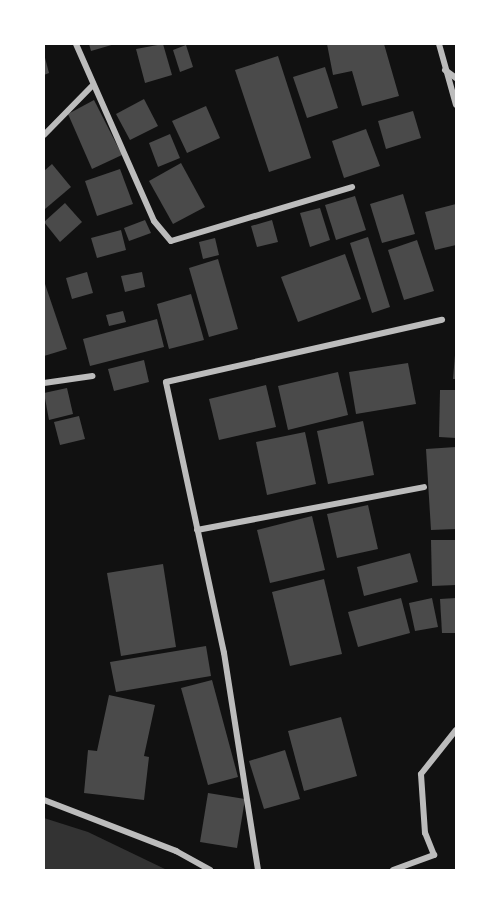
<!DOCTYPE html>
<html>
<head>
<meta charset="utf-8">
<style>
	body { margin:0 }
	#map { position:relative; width:500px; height:914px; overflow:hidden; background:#111; font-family:Lato,sans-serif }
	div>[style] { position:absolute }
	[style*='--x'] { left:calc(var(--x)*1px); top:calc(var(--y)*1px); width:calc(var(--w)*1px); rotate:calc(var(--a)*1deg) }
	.water>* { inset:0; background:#333 }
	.building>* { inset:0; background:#4a4a4a }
	.minor>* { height:6px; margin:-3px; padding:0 3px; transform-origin:3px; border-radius:3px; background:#bcbcbc }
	span { translate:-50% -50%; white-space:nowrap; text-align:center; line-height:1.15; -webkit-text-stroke:5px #fff; paint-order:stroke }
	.frame { position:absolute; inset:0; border:45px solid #fff; pointer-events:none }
</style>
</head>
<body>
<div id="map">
	<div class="water">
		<div style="clip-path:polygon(44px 818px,88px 832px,167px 870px,44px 870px)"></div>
	</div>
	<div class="building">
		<div style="clip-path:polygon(89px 44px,115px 44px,91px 51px)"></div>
		<div style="clip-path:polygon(163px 44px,172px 75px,145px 83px,136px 49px)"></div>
		<div style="clip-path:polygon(327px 44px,384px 44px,399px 96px,362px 106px,352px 71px,333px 75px)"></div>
		<div style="clip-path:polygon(186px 45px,193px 67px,180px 72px,173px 50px)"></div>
		<div style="clip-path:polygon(44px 54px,49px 73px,44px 75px)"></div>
		<div style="clip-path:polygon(278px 56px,311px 158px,269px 172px,235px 70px)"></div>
		<div style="clip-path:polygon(325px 67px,338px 108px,307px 118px,293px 77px)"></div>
		<div style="clip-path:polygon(144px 99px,158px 126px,130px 140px,116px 114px)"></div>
		<div style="clip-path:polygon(94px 100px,122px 155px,92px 169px,68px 114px)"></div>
		<div style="clip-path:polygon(206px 106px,220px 138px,187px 153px,172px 121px)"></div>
		<div style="clip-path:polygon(413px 111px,421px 138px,386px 149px,378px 121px)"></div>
		<div style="clip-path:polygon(366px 129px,380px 166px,344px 178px,332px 141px)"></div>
		<div style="clip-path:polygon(170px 134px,180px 158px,158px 167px,149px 143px)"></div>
		<div style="clip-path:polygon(181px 163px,205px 207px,173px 224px,149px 181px)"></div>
		<div style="clip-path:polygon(52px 164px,71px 187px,45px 209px,44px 171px)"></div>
		<div style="clip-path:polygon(120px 169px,133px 204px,97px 216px,85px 181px)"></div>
		<div style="clip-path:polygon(403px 194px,415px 234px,382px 243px,370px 204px)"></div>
		<div style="clip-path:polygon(355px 196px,366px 230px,336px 240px,325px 205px)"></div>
		<div style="clip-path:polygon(65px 203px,82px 222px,60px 242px,44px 222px)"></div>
		<div style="clip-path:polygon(456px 204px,456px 245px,435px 250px,425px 212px)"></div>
		<div style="clip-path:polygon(320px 208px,330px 240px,310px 247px,300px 213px)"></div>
		<div style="clip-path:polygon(145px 220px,151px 233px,129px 241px,124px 228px)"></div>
		<div style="clip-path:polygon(272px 220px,278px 242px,257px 247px,251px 226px)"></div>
		<div style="clip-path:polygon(121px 230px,126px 250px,97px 258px,91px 238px)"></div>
		<div style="clip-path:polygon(368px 237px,390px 307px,372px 313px,350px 243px)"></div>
		<div style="clip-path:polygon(215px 238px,219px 255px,203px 259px,199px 242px)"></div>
		<div style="clip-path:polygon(417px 240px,434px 291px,404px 300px,388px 250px)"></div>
		<div style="clip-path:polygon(345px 254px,361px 299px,298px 322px,281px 277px)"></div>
		<div style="clip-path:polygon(218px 259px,238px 329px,209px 337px,189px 268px)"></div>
		<div style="clip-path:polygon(87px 272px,93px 293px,72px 299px,66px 278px)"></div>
		<div style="clip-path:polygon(142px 272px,145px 287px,125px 292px,121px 276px)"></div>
		<div style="clip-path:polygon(44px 281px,67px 349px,44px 356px)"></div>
		<div style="clip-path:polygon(191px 294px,204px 340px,169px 349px,157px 304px)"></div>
		<div style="clip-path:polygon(123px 311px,126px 322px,109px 326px,106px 315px)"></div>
		<div style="clip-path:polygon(157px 319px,164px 347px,90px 366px,83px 339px)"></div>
		<div style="clip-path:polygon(455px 355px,456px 355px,456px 379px,453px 379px)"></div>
		<div style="clip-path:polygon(144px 360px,149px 382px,114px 391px,108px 369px)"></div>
		<div style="clip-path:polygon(408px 363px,416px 404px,356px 414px,349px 372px)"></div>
		<div style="clip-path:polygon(338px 372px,348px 415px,288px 430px,278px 386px)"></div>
		<div style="clip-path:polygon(266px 385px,276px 427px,219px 440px,209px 399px)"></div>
		<div style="clip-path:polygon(67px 388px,73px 414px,49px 420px,44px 393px)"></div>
		<div style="clip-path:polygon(440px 390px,456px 390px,456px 438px,439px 437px)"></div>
		<div style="clip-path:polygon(79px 416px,85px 439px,60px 445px,54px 422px)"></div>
		<div style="clip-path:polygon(363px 421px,374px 475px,328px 484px,317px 431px)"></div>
		<div style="clip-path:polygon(305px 432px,316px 484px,267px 495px,256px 442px)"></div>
		<div style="clip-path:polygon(456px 447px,456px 529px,431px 530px,426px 449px)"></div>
		<div style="clip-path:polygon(368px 505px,378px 549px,337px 558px,327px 514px)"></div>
		<div style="clip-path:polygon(312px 516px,325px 570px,270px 583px,257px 530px)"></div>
		<div style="clip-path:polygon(431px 540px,456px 540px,456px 585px,432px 586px)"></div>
		<div style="clip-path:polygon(410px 553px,418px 582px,364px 596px,357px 567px)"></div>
		<div style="clip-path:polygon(163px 564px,176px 647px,121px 656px,107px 573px)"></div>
		<div style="clip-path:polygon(324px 579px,342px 654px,290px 666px,272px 592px)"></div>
		<div style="clip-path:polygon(401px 598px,410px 633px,358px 647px,348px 612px)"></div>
		<div style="clip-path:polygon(432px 598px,438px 627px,415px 631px,409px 603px)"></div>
		<div style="clip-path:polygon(456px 598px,456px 633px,442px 633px,440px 599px)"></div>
		<div style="clip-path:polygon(206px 646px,211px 676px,116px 692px,110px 662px)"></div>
		<div style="clip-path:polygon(212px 680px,238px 777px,208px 785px,181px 688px)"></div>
		<div style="clip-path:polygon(109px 695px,155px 705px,144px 756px,149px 757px,144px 800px,84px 793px,88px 750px,97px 751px)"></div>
		<div style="clip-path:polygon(341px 717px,357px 776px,304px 791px,288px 731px)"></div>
		<div style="clip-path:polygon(285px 750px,300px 799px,264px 809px,249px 761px)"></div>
		<div style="clip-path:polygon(208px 793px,245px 799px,237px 848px,200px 842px)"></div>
	</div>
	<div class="minor">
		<div style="--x:76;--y:44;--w:193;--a:66.2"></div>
		<div style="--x:154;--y:221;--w:26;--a:50"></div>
		<div style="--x:171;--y:241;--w:189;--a:-16.6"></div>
		<div style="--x:439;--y:44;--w:63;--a:74.4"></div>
		<div style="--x:445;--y:70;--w:14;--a:36"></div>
		<div style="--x:44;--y:135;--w:70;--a:-45.6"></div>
		<div style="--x:44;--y:383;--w:49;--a:-8.3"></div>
		<div style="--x:197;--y:530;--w:231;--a:-10.7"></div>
		<div style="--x:44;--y:800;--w:142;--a:21.1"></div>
		<div style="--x:176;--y:851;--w:39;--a:29"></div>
		<div style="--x:258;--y:870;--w:220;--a:-98.9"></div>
		<div style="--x:224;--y:653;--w:277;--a:-102.1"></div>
		<div style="--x:166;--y:382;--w:283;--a:-12.7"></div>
		<div style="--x:393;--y:870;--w:44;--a:-20.1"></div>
		<div style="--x:434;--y:855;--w:24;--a:-112"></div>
		<div style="--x:425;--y:833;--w:59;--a:-93.9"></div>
		<div style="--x:421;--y:774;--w:56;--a:-51.5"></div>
	</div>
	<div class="frame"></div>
</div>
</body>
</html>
